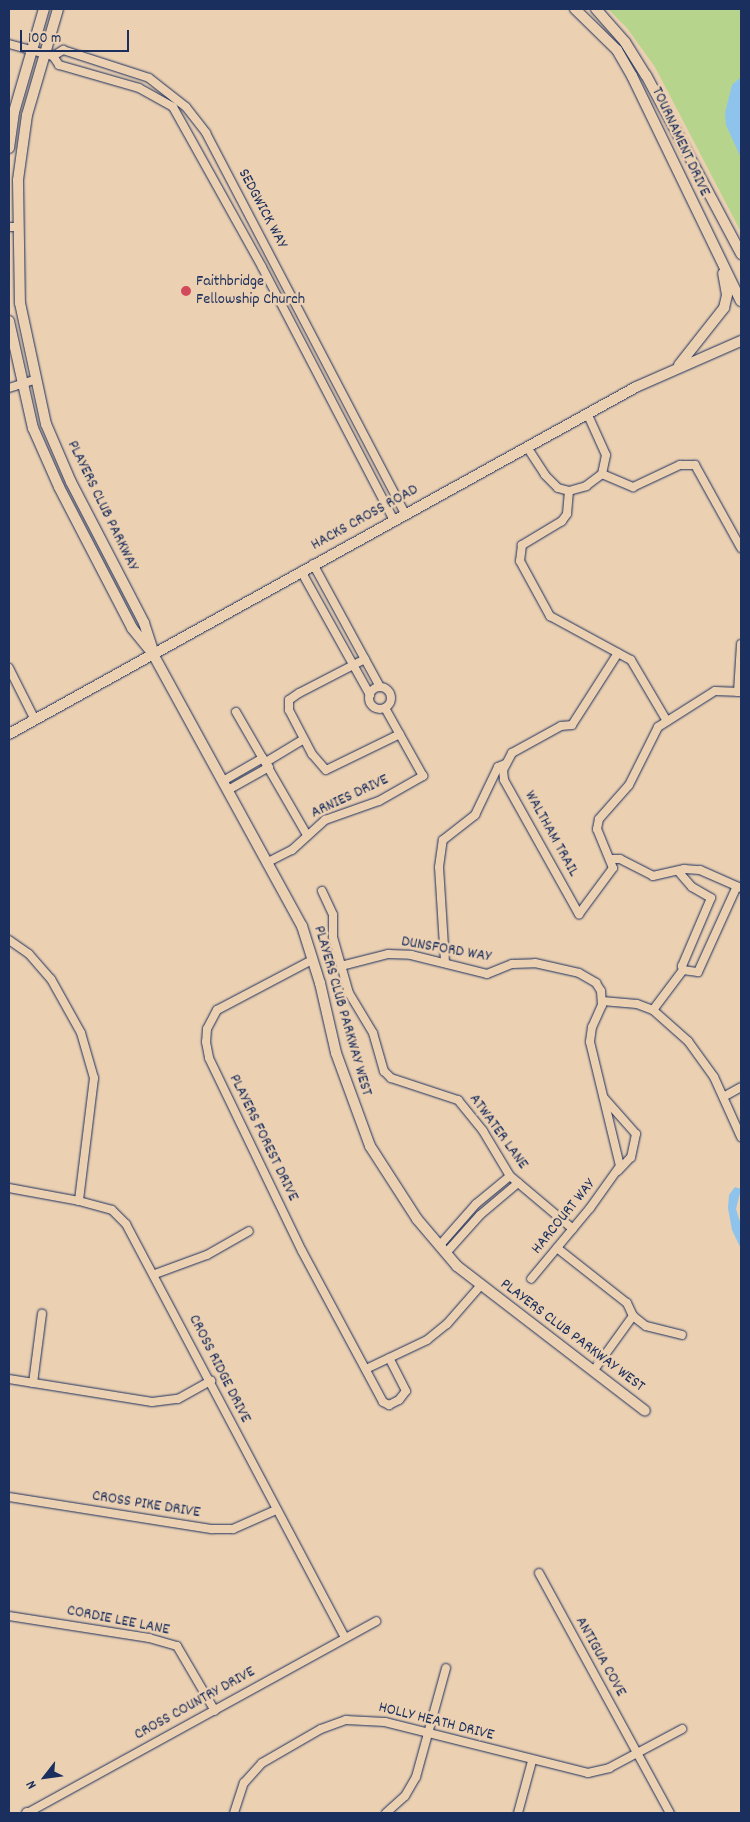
<!DOCTYPE html>
<html>
<head>
<meta charset="utf-8">
<style>
	body { margin:0 }
	#map { position:relative; width:750px; height:1822px; overflow:hidden; background:#ebd0b2; font-family:Dekko,sans-serif }
	div>[style] { position:absolute }
	[style*='--x'] { left:calc(var(--x)*1px); top:calc(var(--y)*1px); width:calc(var(--w)*1px); rotate:calc(var(--a)*1deg) }
	.green>* { inset:0; background:#b7d48c }
	.water>* { inset:0; background:#8ec3eb }
	.roads { filter:drop-shadow(0 0 1px #1b2f5e) drop-shadow(0 0 1px #1b2f5e) }
	.street>* { height:8px; margin:-4px; padding:0 4px; transform-origin:4px; border-radius:4px; background:#ebd0b2 }
	.street>.ring { margin:-4px; padding:0; box-sizing:content-box; background:none; border:8px solid #ebd0b2; border-radius:50% }
	.secondary>* { height:10px; margin:-5px; padding:0 5px; transform-origin:5px; border-radius:5px; background:#ebd0b2 }
	.dots>* { width:14px; height:14px; translate:-50% -50%; box-sizing:border-box; border:2px solid #ebd0b2; border-radius:50% }
	span { translate:-50% -50%; white-space:nowrap; text-align:center; line-height:1.15; -webkit-text-stroke:5px #ebd0b2; paint-order:stroke }
	.street-label { font-size:16px; color:#1b2f5e }
	.poi-label { font-size:16px; color:#1b2f5e }
	.left { translate:0 -50%; text-align:left }
	.frame { position:absolute; inset:0; border:10px solid #1b2f5e; pointer-events:none }
	.north { position:absolute; left:20px; top:1752px; width:50px; height:50px; -webkit-text-stroke:4px #ebd0b2; paint-order:stroke; rotate:240deg; font-size:14px; font-weight:700; line-height:20px; text-align:center; color:#1b2f5e }
	.north::after { content:''; display:block; margin:auto; width:18px; height:22px; background:#1b2f5e; clip-path:polygon(50% 0,100% 100%,50% 72%,0 100%) }
	.scale { position:absolute; left:20px; top:30px; width:109px; height:22px; box-sizing:border-box; border:2px solid #1b2f5e; border-top:0; padding-left:6px; font-size:15px; line-height:18px; white-space:nowrap; color:#1b2f5e; -webkit-text-stroke:4px #ebd0b2; paint-order:stroke }
</style>
</head>
<body>
<div id="map">
	<div class="green">
		<div style="clip-path:polygon(608px 9px,741px 9px,741px 232px,655px 67px,627px 28px)"></div>
	</div>
	<div class="water">
		<div style="clip-path:polygon(741px 77px,741px 158px,726px 125px,725px 113px,732px 85px)"></div>
		<div style="clip-path:polygon(735px 1187px,741px 1189px,736px 1209px,741px 1225px,741px 1249px,732px 1230px,728px 1208px,729px 1195px)"></div>
	</div>
	<div class="roads">
		<div class="street">
			<div style="--x:9;--y:44;--w:46;--a:15.3"></div>
			<div style="--x:53;--y:56;--w:11;--a:56"></div>
			<div style="--x:59;--y:65;--w:83;--a:16"></div>
			<div style="--x:139;--y:88;--w:39;--a:29"></div>
			<div style="--x:173;--y:107;--w:183;--a:60.9"></div>
			<div style="--x:262;--y:267;--w:284;--a:62.5"></div>
			<div style="--x:53;--y:56;--w:12;--a:-31"></div>
			<div style="--x:63;--y:50;--w:90;--a:18"></div>
			<div style="--x:149;--y:78;--w:47;--a:38.1"></div>
			<div style="--x:186;--y:107;--w:33;--a:52"></div>
			<div style="--x:206;--y:133;--w:429;--a:62.4"></div>
			<div style="--x:9;--y:227;--w:7;--a:0"></div>
			<div style="--x:9;--y:388;--w:26;--a:-18"></div>
			<div style="--x:527;--y:447;--w:33;--a:57"></div>
			<div style="--x:545;--y:475;--w:18;--a:45"></div>
			<div style="--x:558;--y:488;--w:11;--a:15"></div>
			<div style="--x:569;--y:491;--w:18;--a:-16"></div>
			<div style="--x:586;--y:486;--w:20;--a:-37"></div>
			<div style="--x:602;--y:474;--w:19;--a:-78"></div>
			<div style="--x:606;--y:455;--w:46;--a:-114.3"></div>
			<div style="--x:602;--y:474;--w:34;--a:23"></div>
			<div style="--x:633;--y:487;--w:52;--a:-25.1"></div>
			<div style="--x:680;--y:465;--w:15;--a:0"></div>
			<div style="--x:695;--y:465;--w:95;--a:61"></div>
			<div style="--x:569;--y:491;--w:23;--a:95"></div>
			<div style="--x:567;--y:514;--w:9;--a:126"></div>
			<div style="--x:562;--y:521;--w:47;--a:149"></div>
			<div style="--x:522;--y:545;--w:16;--a:97"></div>
			<div style="--x:520;--y:561;--w:63;--a:61.4"></div>
			<div style="--x:550;--y:616;--w:92;--a:28.5"></div>
			<div style="--x:631;--y:660;--w:71;--a:59.5"></div>
			<div style="--x:313;--y:564;--w:140;--a:61.4"></div>
			<div style="--x:301;--y:571;--w:142;--a:60.9"></div>
			<div style="--x:618;--y:653;--w:85;--a:122.6"></div>
			<div style="--x:572;--y:725;--w:11;--a:175"></div>
			<div style="--x:561;--y:726;--w:56;--a:151.1"></div>
			<div style="--x:512;--y:753;--w:19;--a:118"></div>
			<div style="--x:503;--y:770;--w:10;--a:84"></div>
			<div style="--x:504;--y:780;--w:154;--a:60.8"></div>
			<div style="--x:579;--y:914;--w:57;--a:-53.5"></div>
			<div style="--x:613;--y:868;--w:42;--a:-112.3"></div>
			<div style="--x:597;--y:829;--w:10;--a:-79"></div>
			<div style="--x:599;--y:819;--w:45;--a:-48.6"></div>
			<div style="--x:629;--y:785;--w:65;--a:-63.4"></div>
			<div style="--x:658;--y:727;--w:67;--a:-32.3"></div>
			<div style="--x:715;--y:691;--w:26;--a:2"></div>
			<div style="--x:365;--y:659;--w:74;--a:152.7"></div>
			<div style="--x:299;--y:693;--w:12;--a:145"></div>
			<div style="--x:289;--y:700;--w:10;--a:90"></div>
			<div style="--x:289;--y:710;--w:50;--a:62.4"></div>
			<div style="--x:312;--y:754;--w:21;--a:49"></div>
			<div style="--x:326;--y:770;--w:82;--a:-25.9"></div>
			<div style="--x:9;--y:668;--w:58;--a:63.4"></div>
			<div class="ring" style="left:369px;top:687px;width:14px;height:14px"></div>
			<div style="--x:738;--y:692;--w:48;--a:-86.4"></div>
			<div style="--x:236;--y:712;--w:142;--a:60"></div>
			<div style="--x:266;--y:762;--w:44;--a:-31.2"></div>
			<div style="--x:223;--y:781;--w:46;--a:-29.9"></div>
			<div style="--x:228;--y:790;--w:47;--a:-29.3"></div>
			<div style="--x:612;--y:859;--w:8;--a:0"></div>
			<div style="--x:620;--y:859;--w:37;--a:27"></div>
			<div style="--x:653;--y:876;--w:32;--a:-13"></div>
			<div style="--x:684;--y:869;--w:16;--a:4"></div>
			<div style="--x:700;--y:870;--w:45;--a:23.7"></div>
			<div style="--x:268;--y:862;--w:27;--a:-27"></div>
			<div style="--x:292;--y:850;--w:45;--a:-42.3"></div>
			<div style="--x:325;--y:820;--w:57;--a:-19.4"></div>
			<div style="--x:379;--y:801;--w:51;--a:-29.6"></div>
			<div style="--x:423;--y:776;--w:78;--a:-119.2"></div>
			<div style="--x:678;--y:871;--w:21;--a:49"></div>
			<div style="--x:692;--y:887;--w:22;--a:30"></div>
			<div style="--x:711;--y:898;--w:74;--a:113.1"></div>
			<div style="--x:682;--y:966;--w:4;--a:76"></div>
			<div style="--x:322;--y:891;--w:26;--a:65"></div>
			<div style="--x:333;--y:915;--w:22;--a:90"></div>
			<div style="--x:333;--y:937;--w:58;--a:74.1"></div>
			<div style="--x:349;--y:993;--w:47;--a:59"></div>
			<div style="--x:373;--y:1033;--w:40;--a:74"></div>
			<div style="--x:384;--y:1071;--w:10;--a:45"></div>
			<div style="--x:391;--y:1078;--w:71;--a:18.2"></div>
			<div style="--x:458;--y:1100;--w:40;--a:51"></div>
			<div style="--x:483;--y:1131;--w:52;--a:59"></div>
			<div style="--x:510;--y:1176;--w:82;--a:40.1"></div>
			<div style="--x:9;--y:940;--w:24;--a:35"></div>
			<div style="--x:29;--y:954;--w:33;--a:49"></div>
			<div style="--x:51;--y:979;--w:62;--a:60.9"></div>
			<div style="--x:81;--y:1033;--w:47;--a:73.9"></div>
			<div style="--x:94;--y:1078;--w:124;--a:97"></div>
			<div style="--x:312;--y:960;--w:107;--a:152.2"></div>
			<div style="--x:217;--y:1010;--w:21;--a:118"></div>
			<div style="--x:207;--y:1029;--w:13;--a:94"></div>
			<div style="--x:206;--y:1042;--w:16;--a:79"></div>
			<div style="--x:209;--y:1058;--w:214;--a:64.3"></div>
			<div style="--x:302;--y:1251;--w:171;--a:61.8"></div>
			<div style="--x:383;--y:1402;--w:7;--a:27"></div>
			<div style="--x:389;--y:1405;--w:11;--a:-27"></div>
			<div style="--x:399;--y:1400;--w:11;--a:-52"></div>
			<div style="--x:406;--y:1391;--w:37;--a:-117"></div>
			<div style="--x:445;--y:962;--w:95;--a:-93.6"></div>
			<div style="--x:439;--y:867;--w:27;--a:-82"></div>
			<div style="--x:443;--y:840;--w:41;--a:-38"></div>
			<div style="--x:475;--y:815;--w:53;--a:-64.4"></div>
			<div style="--x:498;--y:767;--w:8;--a:-23"></div>
			<div style="--x:341;--y:966;--w:49;--a:-14.3"></div>
			<div style="--x:388;--y:954;--w:23;--a:2"></div>
			<div style="--x:411;--y:955;--w:78;--a:14"></div>
			<div style="--x:487;--y:974;--w:27;--a:-22"></div>
			<div style="--x:512;--y:964;--w:23;--a:-2"></div>
			<div style="--x:535;--y:963;--w:45;--a:12.8"></div>
			<div style="--x:579;--y:973;--w:20;--a:30"></div>
			<div style="--x:596;--y:983;--w:9;--a:58"></div>
			<div style="--x:601;--y:991;--w:14;--a:86"></div>
			<div style="--x:602;--y:1005;--w:24;--a:114"></div>
			<div style="--x:592;--y:1027;--w:15;--a:98"></div>
			<div style="--x:590;--y:1042;--w:128;--a:76.4"></div>
			<div style="--x:620;--y:1166;--w:52;--a:125.5"></div>
			<div style="--x:590;--y:1208;--w:92;--a:129.7"></div>
			<div style="--x:683;--y:970;--w:15;--a:8"></div>
			<div style="--x:698;--y:972;--w:94;--a:-65.6"></div>
			<div style="--x:602;--y:1001;--w:35;--a:5"></div>
			<div style="--x:637;--y:1004;--w:17;--a:21"></div>
			<div style="--x:653;--y:1010;--w:47;--a:41.5"></div>
			<div style="--x:688;--y:1041;--w:44;--a:54.2"></div>
			<div style="--x:714;--y:1077;--w:66;--a:65.8"></div>
			<div style="--x:653;--y:1010;--w:50;--a:-53.1"></div>
			<div style="--x:725;--y:1096;--w:18;--a:-29"></div>
			<div style="--x:604;--y:1098;--w:48;--a:48.4"></div>
			<div style="--x:636;--y:1134;--w:24;--a:102"></div>
			<div style="--x:631;--y:1157;--w:19;--a:133"></div>
			<div style="--x:9;--y:1188;--w:71;--a:10.5"></div>
			<div style="--x:79;--y:1201;--w:34;--a:15"></div>
			<div style="--x:112;--y:1210;--w:20;--a:45"></div>
			<div style="--x:126;--y:1224;--w:468;--a:62.1"></div>
			<div style="--x:440;--y:1245;--w:55;--a:-48.7"></div>
			<div style="--x:476;--y:1204;--w:44;--a:-39.5"></div>
			<div style="--x:557;--y:1248;--w:89;--a:38.2"></div>
			<div style="--x:627;--y:1303;--w:14;--a:65"></div>
			<div style="--x:633;--y:1316;--w:16;--a:38"></div>
			<div style="--x:646;--y:1326;--w:37;--a:14"></div>
			<div style="--x:446;--y:1253;--w:51;--a:-48.2"></div>
			<div style="--x:480;--y:1215;--w:50;--a:-40.1"></div>
			<div style="--x:155;--y:1274;--w:55;--a:-20.1"></div>
			<div style="--x:207;--y:1255;--w:48;--a:-29.7"></div>
			<div style="--x:366;--y:1369;--w:68;--a:-25.4"></div>
			<div style="--x:427;--y:1340;--w:26;--a:-39"></div>
			<div style="--x:447;--y:1324;--w:52;--a:-48.9"></div>
			<div style="--x:594;--y:1370;--w:67;--a:-54.2"></div>
			<div style="--x:9;--y:1379;--w:145;--a:9.1"></div>
			<div style="--x:152;--y:1402;--w:26;--a:-7"></div>
			<div style="--x:178;--y:1399;--w:38;--a:-29"></div>
			<div style="--x:33;--y:1383;--w:70;--a:-82.6"></div>
			<div style="--x:9;--y:1497;--w:206;--a:9"></div>
			<div style="--x:212;--y:1529;--w:21;--a:0"></div>
			<div style="--x:233;--y:1529;--w:47;--a:-23.8"></div>
			<div style="--x:539;--y:1573;--w:273;--a:61.4"></div>
			<div style="--x:9;--y:1616;--w:142;--a:8.9"></div>
			<div style="--x:149;--y:1638;--w:29;--a:16"></div>
			<div style="--x:177;--y:1646;--w:75;--a:59.7"></div>
			<div style="--x:31;--y:1811;--w:394;--a:-28.8"></div>
			<div style="--x:234;--y:1813;--w:32;--a:-72"></div>
			<div style="--x:244;--y:1783;--w:27;--a:-48"></div>
			<div style="--x:262;--y:1763;--w:68;--a:-30"></div>
			<div style="--x:321;--y:1729;--w:27;--a:-20"></div>
			<div style="--x:346;--y:1720;--w:39;--a:3"></div>
			<div style="--x:385;--y:1722;--w:209;--a:14.1"></div>
			<div style="--x:588;--y:1773;--w:22;--a:-13"></div>
			<div style="--x:609;--y:1768;--w:83;--a:-28.1"></div>
			<div style="--x:386;--y:1813;--w:25;--a:-42"></div>
			<div style="--x:405;--y:1796;--w:22;--a:-60"></div>
			<div style="--x:416;--y:1777;--w:113;--a:-74.6"></div>
			<div style="--x:518;--y:1813;--w:54;--a:-74.9"></div>
		</div>
		<div class="secondary">
			<div style="--x:58;--y:9;--w:110;--a:106.3"></div>
			<div style="--x:27;--y:115;--w:66;--a:97.9"></div>
			<div style="--x:18;--y:180;--w:123;--a:89.1"></div>
			<div style="--x:20;--y:303;--w:124;--a:77.9"></div>
			<div style="--x:46;--y:424;--w:63;--a:66.7"></div>
			<div style="--x:71;--y:482;--w:159;--a:62.6"></div>
			<div style="--x:144;--y:623;--w:26;--a:72"></div>
			<div style="--x:575;--y:9;--w:59;--a:44.3"></div>
			<div style="--x:617;--y:50;--w:30;--a:60"></div>
			<div style="--x:632;--y:76;--w:250;--a:64.2"></div>
			<div style="--x:596;--y:9;--w:44;--a:48.7"></div>
			<div style="--x:625;--y:42;--w:39;--a:58"></div>
			<div style="--x:646;--y:75;--w:203;--a:62"></div>
			<div style="--x:9;--y:148;--w:36;--a:-82"></div>
			<div style="--x:14;--y:112;--w:107;--a:-73.8"></div>
			<div style="--x:9;--y:321;--w:110;--a:77.4"></div>
			<div style="--x:33;--y:428;--w:64;--a:66.2"></div>
			<div style="--x:59;--y:487;--w:159;--a:62.6"></div>
			<div style="--x:132;--y:628;--w:33;--a:51"></div>
			<div style="--x:153;--y:654;--w:310;--a:61.3"></div>
			<div style="--x:302;--y:926;--w:60;--a:72.5"></div>
			<div style="--x:320;--y:983;--w:72;--a:77.1"></div>
			<div style="--x:336;--y:1053;--w:99;--a:69.9"></div>
			<div style="--x:370;--y:1146;--w:87;--a:57.2"></div>
			<div style="--x:417;--y:1219;--w:62;--a:49.6"></div>
			<div style="--x:457;--y:1266;--w:237;--a:37.6"></div>
			<div style="--x:679;--y:365;--w:73;--a:-51.7"></div>
			<div style="--x:724;--y:308;--w:13;--a:-77"></div>
			<div style="--x:727;--y:295;--w:22;--a:-100"></div>
			<div style="--x:9;--y:734;--w:717;--a:-28.96"></div>
			<div style="--x:636;--y:387;--w:115;--a:-23.7"></div>
			<div style="--x:27;--y:1813;--w:5;--a:0"></div>
		</div>
	</div>
	<div class="dots">
		<div style="left:186px;top:291px;background:#d1495b"></div>
	</div>
	<div class="street-label">
		<span style="left:680px;top:142px;rotate:65deg">TOURNAMENT DRIVE</span>
		<span style="left:262px;top:209px;rotate:62deg">SEDGWICK WAY</span>
		<span style="left:102px;top:506px;rotate:64deg">PLAYERS CLUB PARKWAY</span>
		<span style="left:365px;top:518px;rotate:-29deg">HACKS CROSS ROAD</span>
		<span style="left:350px;top:797px;rotate:-25deg">ARNIES DRIVE</span>
		<span style="left:551px;top:834px;rotate:61deg">WALTHAM TRAIL</span>
		<span style="left:446px;top:950px;rotate:10deg">DUNSFORD WAY</span>
		<span style="left:342px;top:1011px;rotate:74deg">PLAYERS CLUB PARKWAY WEST</span>
		<span style="left:498px;top:1132px;rotate:54deg">ATWATER LANE</span>
		<span style="left:263px;top:1138px;rotate:64deg">PLAYERS FOREST DRIVE</span>
		<span style="left:564px;top:1217px;rotate:-51deg">HARCOURT WAY</span>
		<span style="left:572px;top:1336px;rotate:37deg">PLAYERS CLUB PARKWAY WEST</span>
		<span style="left:219px;top:1369px;rotate:63deg">CROSS RIDGE DRIVE</span>
		<span style="left:146px;top:1505px;rotate:9deg">CROSS PIKE DRIVE</span>
		<span style="left:118px;top:1621px;rotate:11deg">CORDIE LEE LANE</span>
		<span style="left:600px;top:1657px;rotate:61deg">ANTIGUA COVE</span>
		<span style="left:195px;top:1704px;rotate:-29deg">CROSS COUNTRY DRIVE</span>
		<span style="left:436px;top:1722px;rotate:14deg">HOLLY HEATH DRIVE</span>
	</div>
	<div class="poi-label">
		<span class="left" style="left:196px;top:291px">Faithbridge<br>Fellowship Church</span>
	</div>
	<div class="frame"></div>
	<div class="north">N</div>
	<div class="scale">100 m</div>
</div>
</body>
</html>
